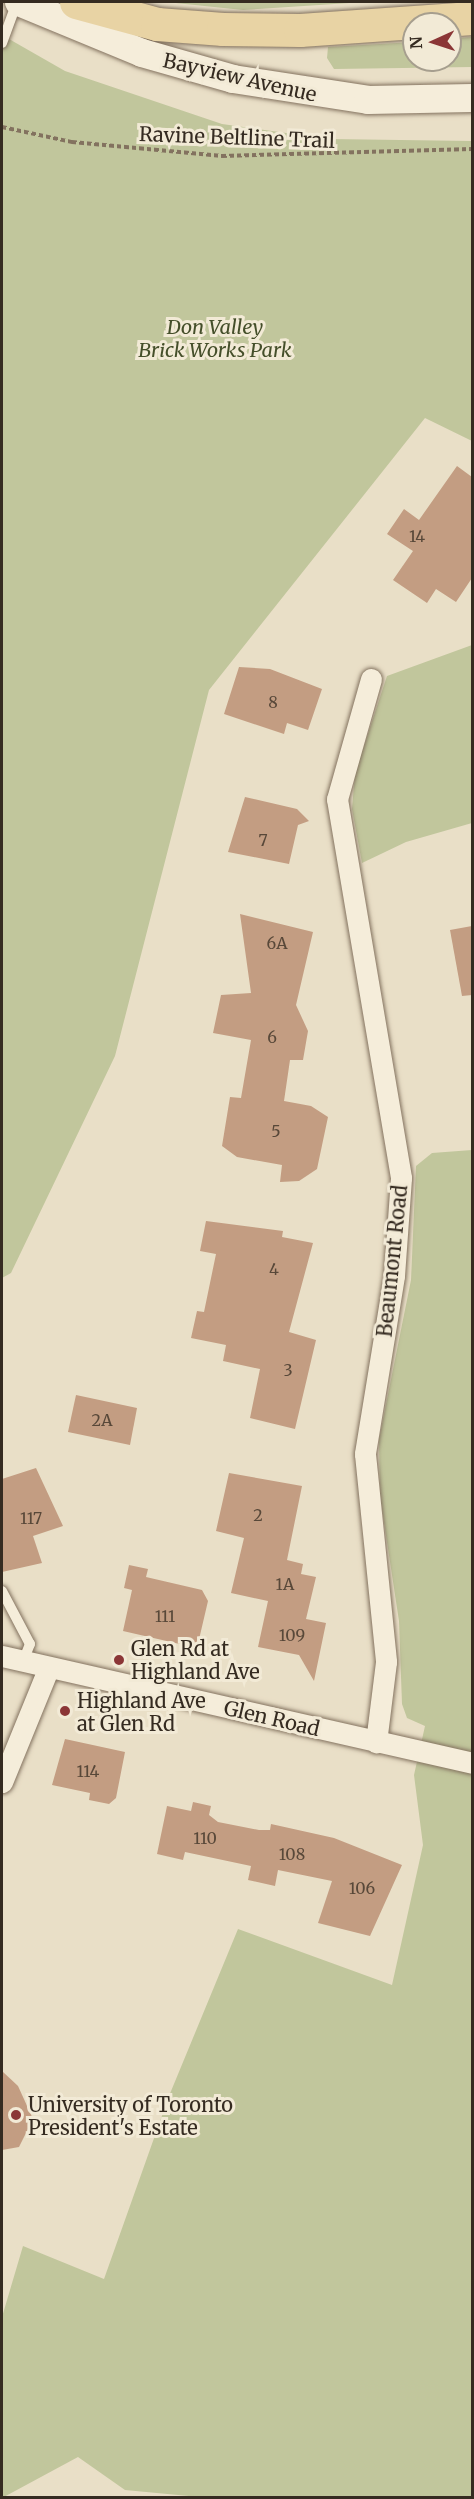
<!DOCTYPE html>
<html>
<head>
<meta charset="utf-8">
<style>
	body { margin:0 }
	#map { position:relative; width:474px; height:2499px; overflow:hidden; background:#e9dfc7; font-family:Merriweather,serif }
	div>[style] { position:absolute }
	[style*='--x'] { left:calc(var(--x)*1px); top:calc(var(--y)*1px); width:calc(var(--w)*1px); rotate:calc(var(--a)*1deg) }
	.green>* { inset:0; background:#c1c69c }
	.building>* { inset:0; background:#c39d82 }
	.path>* { height:4px; margin-top:-2px; transform-origin:0; background:repeating-linear-gradient(90deg,#83725f 0 4.5px,transparent 0 7.5px) }
	.roads { filter:drop-shadow(0 0 2px #83725f) drop-shadow(0 0 2px #83725f) }
	.service>* { height:10px; margin:-5px; padding:0 5px; transform-origin:5px; border-radius:5px; background:#f5edda }
	.minor>* { height:21px; margin:-10.5px; padding:0 10.5px; transform-origin:10.5px; border-radius:10.5px; background:#f5edda }
	.secondary>* { height:28px; margin:-14px; padding:0 14px; transform-origin:14px; border-radius:14px; background:#f5edda }
	.primary>* { height:33px; margin:-16.5px; padding:0 16.5px; transform-origin:16.5px; border-radius:16.5px; background:#e8d3a4 }
	.dots>* { width:16px; height:16px; translate:-50% -50%; box-sizing:border-box; border:3px solid #f2ead6; border-radius:50% }
	span { translate:-50% -50%; white-space:nowrap; text-align:center; line-height:1.15; -webkit-text-stroke:6px #f2ead6; paint-order:stroke }
	.number-label { font-size:16px; color:#584839 }
	.number-label span { -webkit-text-stroke-width:0 }
	.street-label { font-size:20px; color:#352b21 }
	.park-label { font-size:20px; color:#454f2a; font-style:italic }
	.poi-label { font-size:20px; color:#352b21 }
	.left { translate:0 -50%; text-align:left }
	.frame { position:absolute; inset:0; border:3px solid #352b21; pointer-events:none }
	.north { position:absolute; left:402px; top:12px; width:60px; height:60px; box-sizing:border-box; background:#f2ead6; border:2px solid #a69e8e; border-radius:50%; rotate:267deg; font-size:16px; font-weight:700; line-height:24px; text-align:center; color:#352b21 }
	.north::after { content:''; display:block; margin:auto; width:21px; height:27px; background:#8b3636; clip-path:polygon(50% 0,100% 100%,50% 72%,0 100%) }
</style>
</head>
<body>
<div id="map">
	<div class="green">
		<div style="clip-path:polygon(166px 2px,365px 2px,243px 10px)"></div>
		<div style="clip-path:polygon(2px 35px,65px 71px,222px 124px,329px 139px,472px 141px,472px 441px,425px 418px,209px 690px,115px 1056px,11px 1273px,2px 1278px)"></div>
		<div style="clip-path:polygon(472px 37px,472px 67px,334px 69px,327px 58px,328px 47px,414px 42px,414px 60px,450px 60px,450px 39px)"></div>
		<div style="clip-path:polygon(472px 645px,472px 823px,406px 842px,362px 863px,352px 809px,355px 773px,387px 676px)"></div>
		<div style="clip-path:polygon(472px 1150px,472px 2497px,210px 2498px,125px 2490px,78px 2457px,2px 2498px,2px 2317px,23px 2246px,104px 2279px,169px 2096px,238px 1929px,392px 1985px,423px 1845px,414px 1775px,425px 1726px,407px 1718px,402px 1704px,399px 1621px,380px 1496px,379px 1439px,411px 1280px,416px 1166px,432px 1153px)"></div>
	</div>
	<div class="building">
		<div style="clip-path:polygon(457px 466px,472px 477px,472px 578px,456px 602px,436px 589px,427px 603px,393px 580px,413px 551px,387px 534px,404px 509px,419px 520px)"></div>
		<div style="clip-path:polygon(239px 667px,270px 669px,322px 689px,308px 730px,287px 723px,284px 734px,224px 714px)"></div>
		<div style="clip-path:polygon(245px 797px,297px 809px,309px 821px,298px 825px,289px 864px,228px 852px)"></div>
		<div style="clip-path:polygon(240px 914px,313px 932px,296px 1005px,308px 1031px,303px 1060px,290px 1060px,284px 1101px,311px 1106px,328px 1117px,317px 1169px,299px 1181px,280px 1182px,282px 1165px,237px 1157px,222px 1146px,230px 1097px,241px 1098px,251px 1040px,213px 1033px,221px 995px,251px 993px)"></div>
		<div style="clip-path:polygon(472px 926px,472px 995px,462px 996px,450px 930px)"></div>
		<div style="clip-path:polygon(206px 1221px,283px 1231px,282px 1237px,313px 1243px,289px 1332px,316px 1340px,295px 1429px,250px 1418px,260px 1369px,223px 1361px,226px 1345px,191px 1338px,197px 1311px,204px 1312px,216px 1254px,200px 1251px)"></div>
		<div style="clip-path:polygon(76px 1395px,137px 1408px,130px 1445px,68px 1432px)"></div>
		<div style="clip-path:polygon(36px 1468px,63px 1526px,33px 1536px,42px 1563px,2px 1572px,2px 1479px)"></div>
		<div style="clip-path:polygon(229px 1473px,302px 1486px,287px 1560px,303px 1564px,301px 1574px,316px 1577px,306px 1619px,326px 1623px,314px 1681px,299px 1655px,258px 1647px,268px 1601px,231px 1593px,244px 1538px,216px 1531px)"></div>
		<div style="clip-path:polygon(129px 1565px,148px 1569px,146px 1577px,202px 1590px,208px 1601px,197px 1648px,123px 1631px,132px 1590px,124px 1588px)"></div>
		<div style="clip-path:polygon(65px 1739px,125px 1752px,116px 1798px,109px 1804px,89px 1800px,90px 1793px,52px 1785px)"></div>
		<div style="clip-path:polygon(193px 1802px,211px 1806px,209px 1815px,218px 1822px,259px 1830px,270px 1830px,271px 1824px,334px 1838px,402px 1865px,370px 1936px,318px 1923px,332px 1881px,278px 1870px,275px 1886px,248px 1880px,251px 1866px,185px 1852px,183px 1860px,157px 1854px,167px 1806px,191px 1811px)"></div>
		<div style="clip-path:polygon(2px 2071px,18px 2086px,33px 2119px,19px 2147px,2px 2150px)"></div>
	</div>
	<div class="path">
		<div style="--x:2;--y:127;--w:72;--a:12.1"></div>
		<div style="--x:72;--y:142;--w:151;--a:5.3"></div>
		<div style="--x:222;--y:156;--w:250;--a:-1.6"></div>
	</div>
	<div class="roads">
		<div class="service">
			<div style="--x:2;--y:43;--w:44;--a:-69.9"></div>
			<div style="--x:2;--y:1591;--w:60;--a:62.2"></div>
			<div style="--x:30;--y:1644;--w:18;--a:112"></div>
		</div>
		<div class="minor">
			<div style="--x:371;--y:679;--w:125;--a:105.8"></div>
			<div style="--x:337;--y:799;--w:384;--a:80.4"></div>
			<div style="--x:401;--y:1178;--w:98;--a:94.1"></div>
			<div style="--x:394;--y:1276;--w:180;--a:99.3"></div>
			<div style="--x:365;--y:1454;--w:209;--a:84.2"></div>
			<div style="--x:386;--y:1662;--w:81;--a:97.1"></div>
			<div style="--x:2;--y:1656;--w:482;--a:12.8"></div>
			<div style="--x:2;--y:1782;--w:124;--a:-67.8"></div>
		</div>
		<div class="secondary">
			<div style="--x:19;--y:2;--w:133;--a:22.5"></div>
			<div style="--x:142;--y:53;--w:95;--a:15.9"></div>
			<div style="--x:233;--y:79;--w:137;--a:8.8"></div>
			<div style="--x:368;--y:100;--w:104;--a:-1.1"></div>
		</div>
		<div class="primary">
			<div style="--x:76;--y:2;--w:84;--a:15.2"></div>
			<div style="--x:157;--y:24;--w:66;--a:4.3"></div>
			<div style="--x:223;--y:29;--w:77;--a:0.7"></div>
			<div style="--x:300;--y:30;--w:172;--a:-4"></div>
		</div>
	</div>
	<div class="dots">
		<div style="left:119px;top:1660px;background:#8b3636"></div>
		<div style="left:65px;top:1711px;background:#8b3636"></div>
		<div style="left:16px;top:2115px;background:#8b3636"></div>
	</div>
	<div class="number-label">
		<span style="left:417px;top:536px">14</span>
		<span style="left:273px;top:702px">8</span>
		<span style="left:263px;top:840px">7</span>
		<span style="left:277px;top:943px">6A</span>
		<span style="left:272px;top:1037px">6</span>
		<span style="left:276px;top:1131px">5</span>
		<span style="left:274px;top:1269px">4</span>
		<span style="left:288px;top:1370px">3</span>
		<span style="left:102px;top:1420px">2A</span>
		<span style="left:258px;top:1515px">2</span>
		<span style="left:31px;top:1518px">117</span>
		<span style="left:285px;top:1584px">1A</span>
		<span style="left:165px;top:1616px">111</span>
		<span style="left:292px;top:1635px">109</span>
		<span style="left:88px;top:1771px">114</span>
		<span style="left:205px;top:1838px">110</span>
		<span style="left:292px;top:1854px">108</span>
		<span style="left:362px;top:1888px">106</span>
	</div>
	<div class="street-label">
		<span style="left:240px;top:77px;rotate:13deg">Bayview Avenue</span>
		<span style="left:237px;top:137px;rotate:2deg">Ravine Beltline Trail</span>
		<span style="left:392px;top:1261px;rotate:-84deg">Beaumont Road</span>
		<span style="left:272px;top:1718px;rotate:13deg">Glen Road</span>
	</div>
	<div class="park-label">
		<span style="left:215px;top:338px">Don Valley<br>Brick Works Park</span>
	</div>
	<div class="poi-label">
		<span class="left" style="left:131px;top:1660px">Glen Rd at<br>Highland Ave</span>
		<span class="left" style="left:77px;top:1712px">Highland Ave<br>at Glen Rd</span>
		<span class="left" style="left:28px;top:2116px">University of Toronto<br>President's Estate</span>
	</div>
	<div class="frame"></div>
	<div class="north">N</div>
</div>
</body>
</html>
